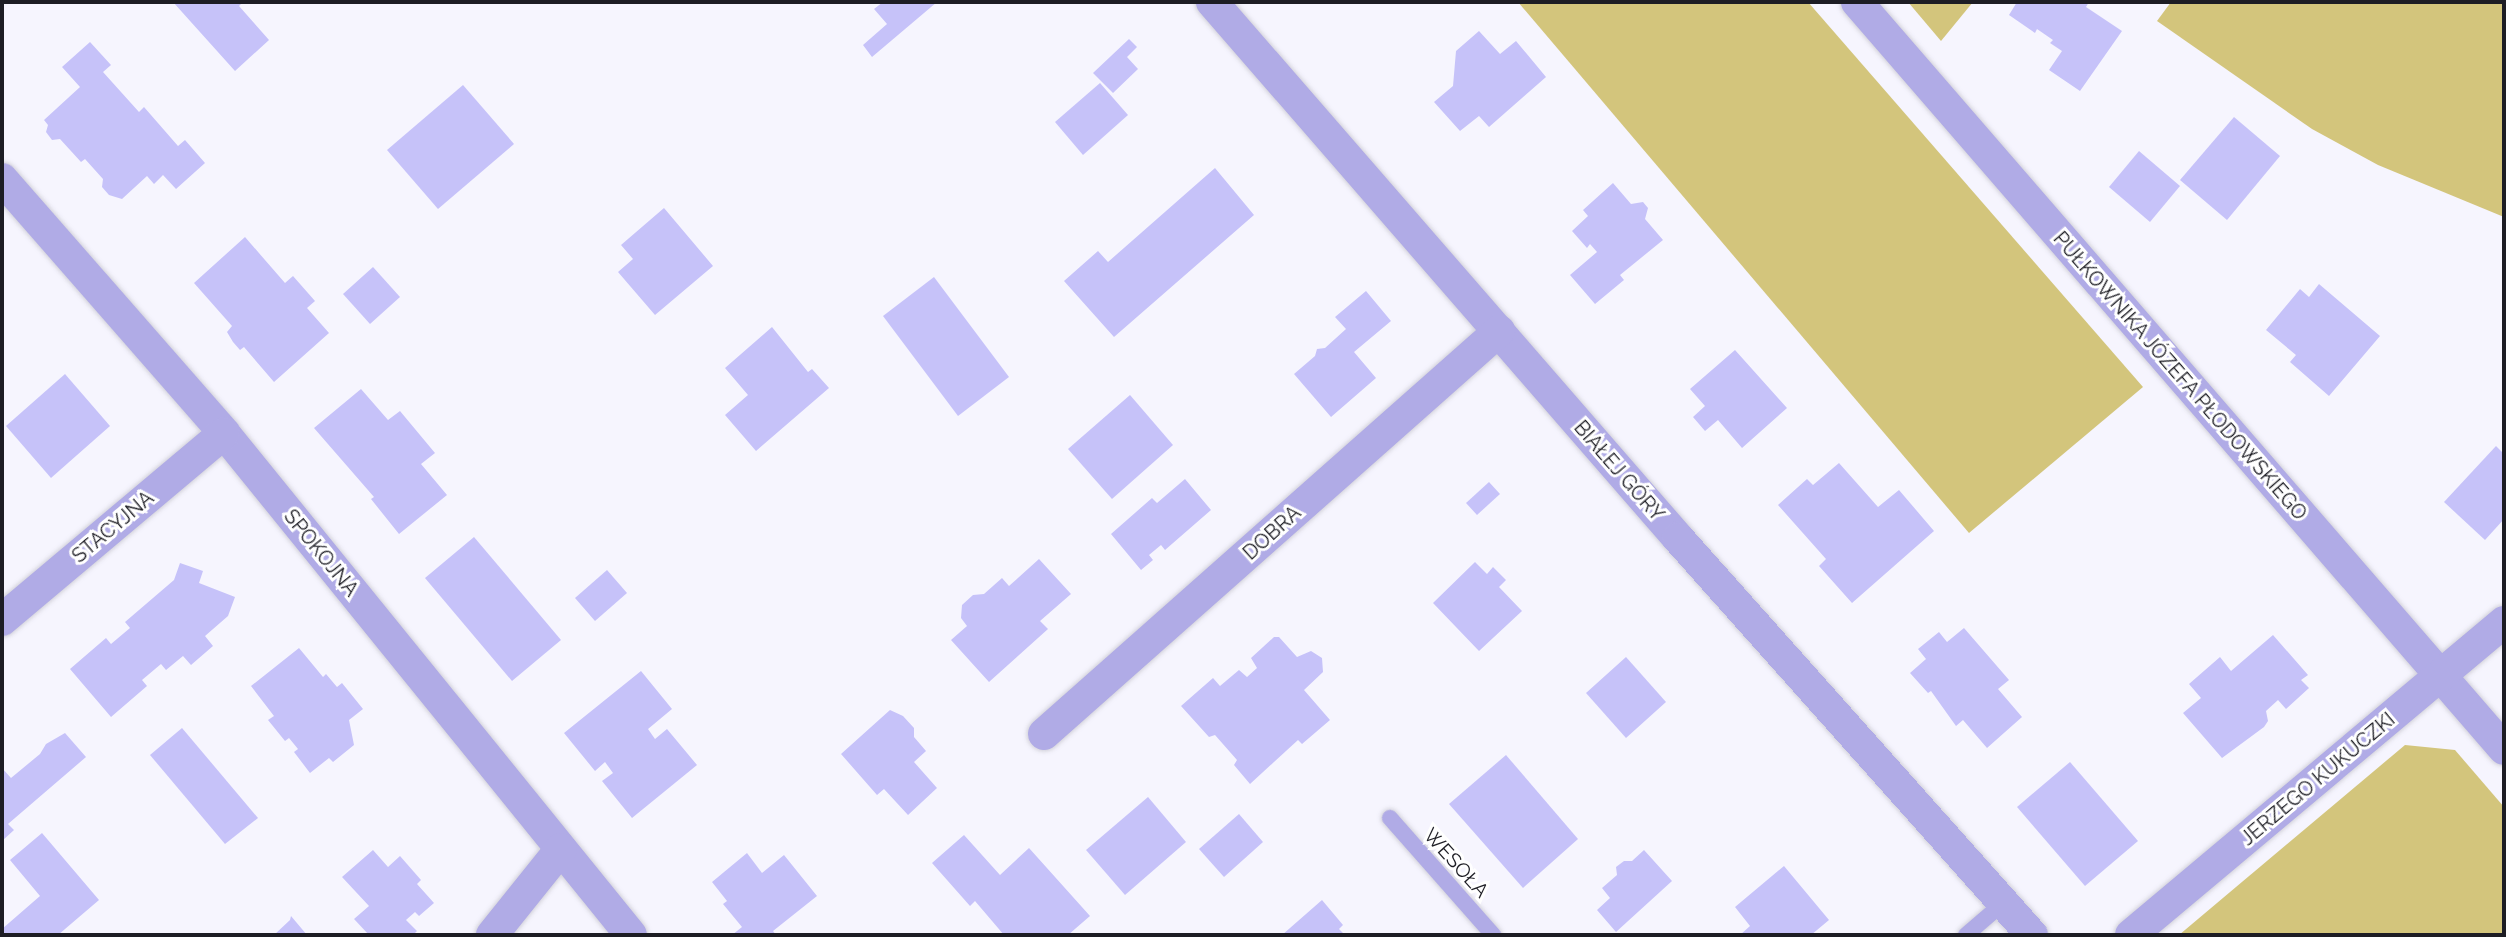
<!DOCTYPE html>
<html>
<head>
<meta charset="utf-8">
<style>
	body { margin:0 }
	#map { position:relative; width:2506px; height:937px; overflow:hidden; background:#f6f5fe; font-family:Raleway,sans-serif }
	div>[style] { position:absolute }
	[style*='--x'] { left:calc(var(--x)*1px); top:calc(var(--y)*1px); width:calc(var(--w)*1px); rotate:calc(var(--a)*1deg) }
	.green>* { inset:0; background:#d3c57c }
	.building>* { inset:0; background:#c6c2f9 }
	.roads { filter:drop-shadow(0 0 2px #d3d2db) drop-shadow(0 0 2px #d3d2db) }
	.lane>* { height:16px; margin:-8px; padding:0 8px; transform-origin:8px; border-radius:8px; background:#b0abe6 }
	.street>* { height:32px; margin:-16px; padding:0 16px; transform-origin:16px; border-radius:16px; background:#b0abe6 }
	span { translate:-50% -50%; white-space:nowrap; text-align:center; line-height:1.15; -webkit-text-stroke:6px #fff; paint-order:stroke }
	.street-label { font-size:20px; color:#1d1d24 }
	.frame { position:absolute; inset:0; border:4px solid #1d1d24; pointer-events:none }
</style>
</head>
<body>
<div id="map">
	<div class="green">
		<div style="clip-path:polygon(1518px 2px,1808px 2px,2143px 387px,1969px 533px)"></div>
		<div style="clip-path:polygon(1908px 2px,1973px 2px,1941px 41px)"></div>
		<div style="clip-path:polygon(2171px 2px,2504px 2px,2504px 217px,2378px 165px,2312px 129px,2157px 21px)"></div>
		<div style="clip-path:polygon(2405px 745px,2455px 750px,2504px 807px,2504px 935px,2179px 935px)"></div>
	</div>
	<div class="building">
		<div style="clip-path:polygon(173px 2px,243px 2px,239px 6px,269px 40px,235px 71px)"></div>
		<div style="clip-path:polygon(883px 2px,937px 2px,872px 57px,863px 45px,887px 24px,874px 9px)"></div>
		<div style="clip-path:polygon(2017px 2px,2089px 2px,2086px 7px,2122px 31px,2080px 91px,2049px 70px,2062px 51px,2050px 43px,2053px 40px,2037px 29px,2035px 33px,2009px 15px)"></div>
		<div style="clip-path:polygon(1479px 31px,1500px 54px,1516px 41px,1546px 77px,1489px 127px,1479px 116px,1460px 131px,1434px 102px,1453px 86px,1456px 51px)"></div>
		<div style="clip-path:polygon(1129px 39px,1137px 47px,1127px 57px,1138px 69px,1113px 93px,1093px 73px)"></div>
		<div style="clip-path:polygon(90px 42px,111px 65px,103px 72px,139px 112px,144px 107px,178px 146px,185px 140px,205px 163px,176px 189px,163px 175px,154px 184px,147px 176px,122px 199px,109px 195px,102px 187px,103px 179px,85px 159px,81px 162px,60px 139px,52px 140px,46px 132px,48px 125px,44px 120px,80px 87px,62px 67px)"></div>
		<div style="clip-path:polygon(1100px 83px,1128px 115px,1083px 155px,1055px 122px)"></div>
		<div style="clip-path:polygon(463px 85px,514px 144px,438px 209px,387px 150px)"></div>
		<div style="clip-path:polygon(2234px 117px,2280px 156px,2227px 220px,2180px 180px)"></div>
		<div style="clip-path:polygon(2139px 151px,2180px 186px,2150px 222px,2109px 187px)"></div>
		<div style="clip-path:polygon(1215px 168px,1254px 215px,1114px 337px,1064px 281px,1098px 251px,1108px 262px)"></div>
		<div style="clip-path:polygon(1613px 183px,1631px 204px,1643px 202px,1648px 208px,1645px 219px,1663px 240px,1620px 275px,1624px 280px,1595px 304px,1570px 275px,1597px 252px,1590px 244px,1587px 248px,1572px 231px,1588px 216px,1583px 210px)"></div>
		<div style="clip-path:polygon(664px 208px,713px 266px,655px 315px,618px 272px,633px 259px,621px 245px)"></div>
		<div style="clip-path:polygon(245px 237px,285px 283px,293px 276px,315px 301px,307px 308px,329px 333px,274px 382px,244px 347px,240px 350px,233px 342px,227px 332px,232px 326px,194px 283px)"></div>
		<div style="clip-path:polygon(373px 267px,400px 297px,370px 324px,343px 294px)"></div>
		<div style="clip-path:polygon(934px 277px,1009px 377px,958px 416px,883px 316px)"></div>
		<div style="clip-path:polygon(2319px 284px,2380px 336px,2329px 396px,2290px 362px,2296px 355px,2266px 330px,2300px 289px,2309px 297px)"></div>
		<div style="clip-path:polygon(1366px 291px,1391px 321px,1354px 352px,1376px 378px,1331px 417px,1294px 374px,1315px 356px,1317px 349px,1325px 348px,1346px 329px,1335px 317px)"></div>
		<div style="clip-path:polygon(772px 327px,808px 372px,812px 369px,829px 388px,756px 451px,725px 415px,748px 395px,725px 368px)"></div>
		<div style="clip-path:polygon(1735px 350px,1787px 408px,1742px 448px,1718px 420px,1705px 431px,1693px 417px,1705px 406px,1690px 389px)"></div>
		<div style="clip-path:polygon(65px 374px,110px 426px,51px 478px,6px 426px)"></div>
		<div style="clip-path:polygon(361px 389px,388px 420px,400px 411px,435px 453px,421px 464px,447px 495px,399px 534px,371px 499px,374px 497px,314px 428px)"></div>
		<div style="clip-path:polygon(1130px 395px,1173px 445px,1112px 499px,1068px 449px)"></div>
		<div style="clip-path:polygon(2496px 446px,2504px 454px,2504px 519px,2485px 540px,2444px 502px)"></div>
		<div style="clip-path:polygon(1839px 463px,1878px 507px,1899px 490px,1934px 531px,1852px 603px,1819px 566px,1826px 559px,1778px 505px,1807px 479px,1813px 485px)"></div>
		<div style="clip-path:polygon(1185px 479px,1211px 510px,1165px 550px,1161px 545px,1149px 555px,1153px 560px,1141px 570px,1111px 534px,1152px 498px,1157px 503px)"></div>
		<div style="clip-path:polygon(1489px 482px,1500px 494px,1477px 515px,1466px 503px)"></div>
		<div style="clip-path:polygon(474px 537px,561px 640px,512px 681px,425px 578px)"></div>
		<div style="clip-path:polygon(1039px 559px,1071px 594px,1040px 621px,1048px 629px,989px 682px,951px 640px,967px 626px,961px 618px,962px 605px,973px 595px,984px 594px,1002px 578px,1009px 586px)"></div>
		<div style="clip-path:polygon(1475px 562px,1487px 574px,1493px 567px,1506px 580px,1499px 587px,1522px 611px,1479px 651px,1433px 603px)"></div>
		<div style="clip-path:polygon(180px 563px,203px 571px,199px 583px,235px 597px,228px 616px,205px 636px,213px 646px,191px 665px,183px 656px,166px 670px,161px 664px,142px 680px,147px 686px,111px 717px,70px 669px,106px 638px,111px 644px,130px 628px,125px 622px,174px 580px)"></div>
		<div style="clip-path:polygon(607px 570px,627px 593px,595px 621px,575px 598px)"></div>
		<div style="clip-path:polygon(1964px 628px,2009px 680px,1998px 689px,2022px 717px,1987px 748px,1963px 720px,1956px 726px,1931px 691px,1928px 693px,1910px 673px,1926px 659px,1918px 649px,1939px 632px,1947px 642px)"></div>
		<div style="clip-path:polygon(2273px 635px,2308px 675px,2301px 680px,2309px 688px,2286px 709px,2278px 700px,2266px 711px,2268px 721px,2264px 727px,2222px 758px,2183px 713px,2201px 698px,2189px 684px,2220px 657px,2231px 671px)"></div>
		<div style="clip-path:polygon(1274px 637px,1279px 637px,1297px 657px,1311px 651px,1322px 658px,1323px 672px,1304px 690px,1330px 720px,1302px 744px,1298px 740px,1250px 784px,1234px 765px,1237px 760px,1215px 735px,1209px 737px,1181px 706px,1213px 678px,1220px 686px,1239px 670px,1247px 677px,1257px 668px,1251px 658px)"></div>
		<div style="clip-path:polygon(299px 648px,323px 677px,326px 674px,337px 687px,342px 683px,363px 709px,349px 720px,354px 745px,333px 762px,329px 758px,310px 773px,294px 752px,298px 749px,289px 738px,285px 741px,268px 720px,274px 716px,251px 686px)"></div>
		<div style="clip-path:polygon(1626px 657px,1666px 702px,1626px 738px,1586px 693px)"></div>
		<div style="clip-path:polygon(641px 671px,672px 709px,648px 729px,655px 739px,667px 729px,697px 765px,632px 818px,602px 781px,613px 773px,605px 762px,595px 771px,564px 733px)"></div>
		<div style="clip-path:polygon(890px 710px,903px 716px,914px 728px,914px 737px,926px 751px,914px 762px,937px 788px,908px 815px,884px 789px,877px 795px,841px 754px)"></div>
		<div style="clip-path:polygon(182px 728px,258px 818px,225px 844px,150px 755px)"></div>
		<div style="clip-path:polygon(65px 733px,86px 757px,8px 824px,14px 830px,2px 841px,2px 768px,11px 778px,40px 754px,46px 744px)"></div>
		<div style="clip-path:polygon(1506px 755px,1578px 839px,1523px 888px,1449px 804px)"></div>
		<div style="clip-path:polygon(2070px 762px,2138px 841px,2085px 886px,2017px 807px)"></div>
		<div style="clip-path:polygon(1148px 797px,1186px 842px,1125px 895px,1086px 850px)"></div>
		<div style="clip-path:polygon(1239px 814px,1263px 842px,1224px 877px,1199px 849px)"></div>
		<div style="clip-path:polygon(42px 833px,99px 900px,58px 935px,2px 935px,2px 929px,40px 896px,10px 860px)"></div>
		<div style="clip-path:polygon(964px 835px,1000px 875px,1029px 848px,1090px 916px,1068px 935px,1004px 935px,975px 901px,970px 906px,932px 863px)"></div>
		<div style="clip-path:polygon(373px 850px,388px 867px,400px 856px,421px 880px,417px 884px,434px 903px,419px 916px,415px 912px,406px 920px,417px 931px,413px 935px,369px 935px,354px 919px,369px 906px,342px 877px)"></div>
		<div style="clip-path:polygon(1644px 850px,1672px 881px,1616px 932px,1597px 910px,1610px 898px,1602px 888px,1617px 875px,1616px 867px,1624px 861px,1632px 861px)"></div>
		<div style="clip-path:polygon(747px 853px,762px 873px,784px 855px,817px 896px,773px 931px,776px 935px,732px 935px,742px 927px,723px 904px,727px 901px,712px 882px)"></div>
		<div style="clip-path:polygon(1784px 866px,1829px 920px,1811px 935px,1740px 935px,1750px 926px,1735px 907px)"></div>
		<div style="clip-path:polygon(1322px 900px,1343px 925px,1339px 929px,1345px 935px,1282px 935px)"></div>
		<div style="clip-path:polygon(291px 916px,307px 935px,274px 935px,290px 920px)"></div>
	</div>
	<div class="roads">
		<div class="lane">
			<div style="--x:1390;--y:818;--w:156;--a:48.6"></div>
			<div style="--x:1966;--y:935;--w:48;--a:-40.7"></div>
		</div>
		<div class="street">
			<div style="--x:1212;--y:2;--w:710;--a:49"></div>
			<div style="--x:1678;--y:538;--w:532;--a:48.28"></div>
			<div style="--x:1857;--y:2;--w:988;--a:49.1"></div>
			<div style="--x:2;--y:179;--w:337;--a:48.8"></div>
			<div style="--x:224;--y:433;--w:646;--a:50.97"></div>
			<div style="--x:2;--y:620;--w:290;--a:-40.1"></div>
			<div style="--x:1044;--y:734;--w:608;--a:-41.53"></div>
			<div style="--x:492;--y:935;--w:110;--a:-51.3"></div>
			<div style="--x:2131;--y:935;--w:487;--a:-40"></div>
		</div>
	</div>
	<div class="street-label">
		<span style="left:2180px;top:376px;rotate:49deg">PUŁKOWNIKA JÓZEFA PŁODOWSKIEGO</span>
		<span style="left:1619px;top:471px;rotate:49deg">BIAŁEJ GÓRY</span>
		<span style="left:113px;top:527px;rotate:-40deg">STACYJNA</span>
		<span style="left:1272px;top:533px;rotate:-42deg">DOBRA</span>
		<span style="left:321px;top:553px;rotate:51deg">SPOKOJNA</span>
		<span style="left:2318px;top:779px;rotate:-40deg">JERZEGO KUKUCZKI</span>
		<span style="left:1456px;top:863px;rotate:48deg">WESOŁA</span>
	</div>
	<div class="frame"></div>
</div>
</body>
</html>
